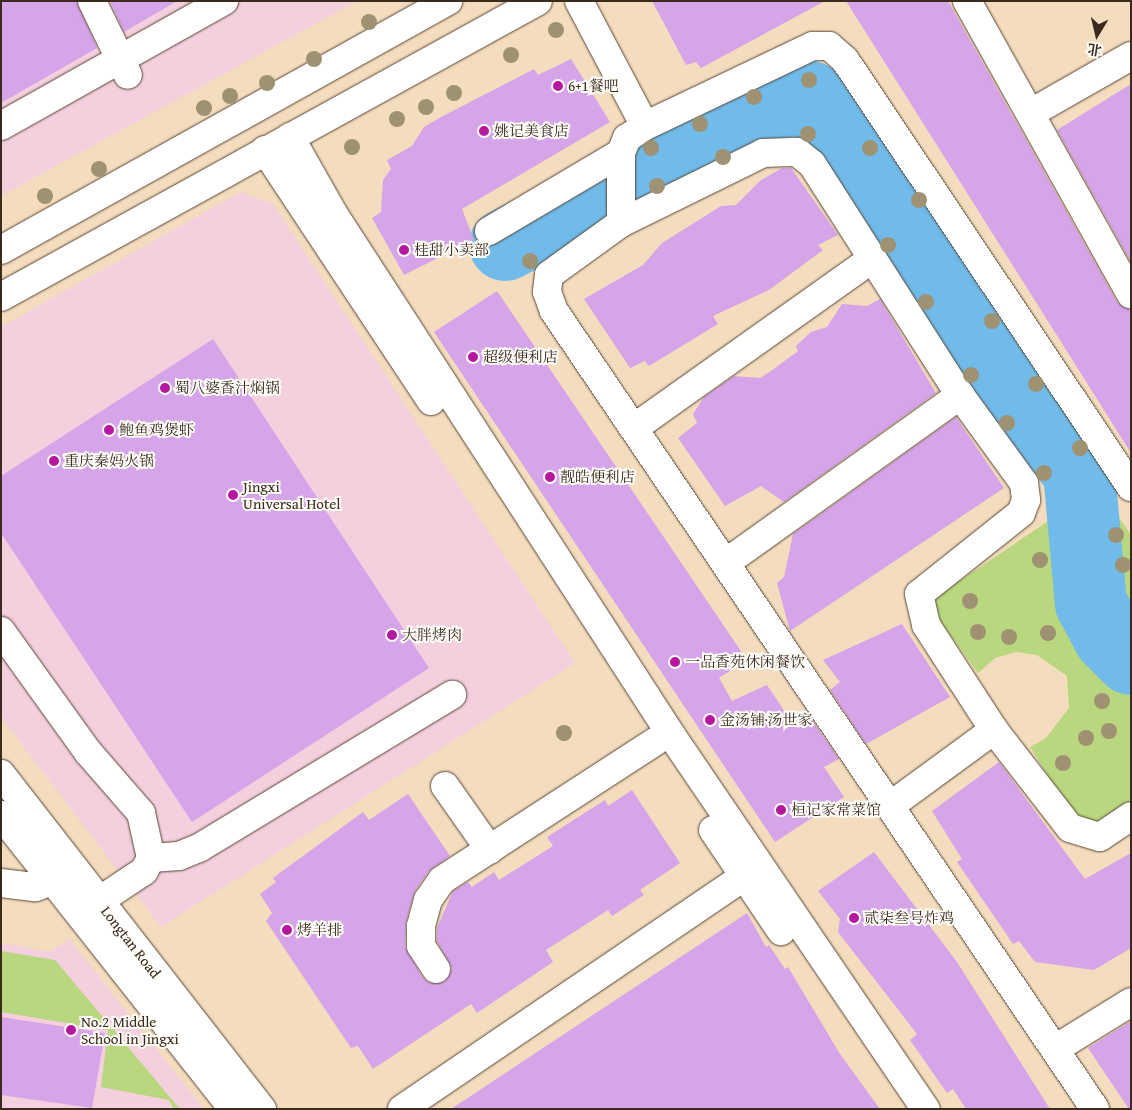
<!DOCTYPE html>
<html>
<head>
<meta charset="utf-8">
<style>
	body { margin:0 }
	#map { position:relative; width:1132px; height:1110px; overflow:hidden; background:#f4dcbe; font-family:"Gentium Book Plus","Noto Serif SC",serif }
	div>[style] { position:absolute }
	[style*='--x'] { left:calc(var(--x)*1px); top:calc(var(--y)*1px); width:calc(var(--w)*1px); rotate:calc(var(--a)*1deg) }
	.built>* { inset:0; background:#f4cfdd }
	.green>* { inset:0; background:#b8d77e }
	.river>* { height:72px; margin:-36px; padding:0 36px; transform-origin:36px; border-radius:36px; background:#70bbe9 }
	.building>* { inset:0; background:#d6a4e9 }
	.roads { filter:drop-shadow(0 0 1px #574536) drop-shadow(0 0 1px #574536) }
	.minor>* { height:28px; margin:-14px; padding:0 14px; transform-origin:14px; border-radius:14px; background:#fff }
	.major>* { height:28px; margin:-14px; padding:0 14px; transform-origin:14px; border-radius:14px; background:#fff }
	.trees>* { width:16px; height:16px; margin:-8px; border-radius:50%; background:#9f9273 }
	.dots>* { width:14px; height:14px; translate:-50% -50%; box-sizing:border-box; border:2px solid #fdfcf7; border-radius:50% }
	span { translate:-50% -50%; white-space:nowrap; text-align:center; line-height:1.15; -webkit-text-stroke:4px #fdfcf7; paint-order:stroke }
	.poi-label { font-size:15px; color:#3b2a1e }
	.left { translate:0 -50%; text-align:left }
	.street-label { font-size:15px; color:#3b2a1e }
	.frame { position:absolute; inset:0; border:2px solid #3b2a1e; pointer-events:none }
	.north { position:absolute; left:1072px; top:10px; width:50px; height:50px; -webkit-text-stroke:4px #fdfcf7; paint-order:stroke; rotate:189deg; font-size:14px; font-weight:700; line-height:20px; text-align:center; color:#3b2a1e }
	.north::after { content:''; display:block; margin:auto; width:18px; height:22px; background:#3b2a1e; clip-path:polygon(50% 0,100% 100%,50% 72%,0 100%) }
</style>
</head>
<body>
<div id="map">
	<div class="built">
		<div style="clip-path:polygon(1px 1px,357px 1px,1px 196px)"></div>
		<div style="clip-path:polygon(241px 192px,273px 204px,575px 663px,161px 927px,1px 717px,1px 327px)"></div>
		<div style="clip-path:polygon(69px 939px,204px 1109px,1px 1109px,1px 943px,50px 952px)"></div>
	</div>
	<div class="green">
		<div style="clip-path:polygon(1103px 494px,1131px 535px,1131px 640px,1108px 596px)"></div>
		<div style="clip-path:polygon(1066px 509px,1064px 527px,1080px 620px,1107px 661px,1131px 683px,1131px 808px,1100px 829px,1077px 822px,1030px 747px,1046px 738px,1069px 708px,1067px 676px,1037px 655px,1016px 652px,995px 658px,978px 673px,938px 618px,933px 599px)"></div>
		<div style="clip-path:polygon(1px 951px,55px 960px,180px 1109px,174px 1109px,169px 1100px,101px 1087px,108px 1030px,1px 1012px)"></div>
	</div>
	<div class="river">
		<div style="--x:505;--y:245;--w:322;--a:-27.4"></div>
		<div style="--x:791;--y:97;--w:19;--a:0"></div>
		<div style="--x:810;--y:97;--w:311;--a:55.7"></div>
		<div style="--x:985;--y:354;--w:151;--a:51.5"></div>
		<div style="--x:1079;--y:472;--w:132;--a:84.8"></div>
		<div style="--x:1091;--y:603;--w:38;--a:62"></div>
		<div style="--x:1109;--y:637;--w:31;--a:45"></div>
	</div>
	<div class="building">
		<div style="clip-path:polygon(1px 1px,77px 1px,97px 48px,1px 103px)"></div>
		<div style="clip-path:polygon(110px 1px,177px 1px,124px 32px)"></div>
		<div style="clip-path:polygon(652px 1px,825px 1px,701px 68px,696px 62px,686px 65px)"></div>
		<div style="clip-path:polygon(846px 1px,948px 1px,1117px 302px,1131px 310px,1131px 453px)"></div>
		<div style="clip-path:polygon(571px 59px,610px 122px,462px 209px,474px 240px,404px 275px,372px 218px,381px 212px,383px 180px,391px 169px,387px 160px,412px 146px,424px 127px,441px 117px,534px 69px,538px 75px)"></div>
		<div style="clip-path:polygon(1131px 84px,1131px 262px,1057px 130px)"></div>
		<div style="clip-path:polygon(782px 168px,791px 168px,838px 235px,818px 245px,823px 250px,769px 290px,713px 316px,718px 324px,649px 366px,645px 361px,630px 368px,584px 299px,643px 265px,662px 243px,721px 206px,736px 205px,761px 180px)"></div>
		<div style="clip-path:polygon(497px 291px,747px 660px,719px 678px,732px 701px,767px 685px,791px 721px,805px 710px,839px 759px,824px 767px,844px 797px,775px 842px,434px 332px)"></div>
		<div style="clip-path:polygon(880px 299px,936px 393px,784px 502px,761px 486px,725px 506px,678px 438px,697px 423px,693px 414px,704px 397px,734px 376px,760px 378px,771px 371px,798px 351px,796px 346px,811px 332px,827px 327px,842px 304px,867px 306px)"></div>
		<div style="clip-path:polygon(213px 339px,429px 668px,192px 822px,1px 533px,1px 476px)"></div>
		<div style="clip-path:polygon(956px 417px,1004px 488px,790px 631px,777px 583px,784px 577px,793px 534px)"></div>
		<div style="clip-path:polygon(902px 624px,950px 697px,866px 744px,830px 690px,840px 682px,823px 660px)"></div>
		<div style="clip-path:polygon(999px 762px,1085px 879px,1131px 853px,1131px 948px,1094px 970px,1035px 962px,1019px 941px,1013px 944px,957px 862px,962px 859px,932px 811px)"></div>
		<div style="clip-path:polygon(632px 790px,680px 863px,640px 890px,644px 895px,612px 916px,608px 910px,546px 950px,553px 962px,477px 1013px,471px 1004px,373px 1069px,358px 1046px,351px 1048px,266px 921px,272px 913px,260px 894px,276px 882px,273px 878px,363px 812px,369px 820px,408px 794px,450px 856px,429px 871px,415px 891px,406px 922px,405px 947px,423px 978px,429px 983px,444px 982px,452px 968px,437px 941px,437px 928px,453px 891px,468px 882px,472px 887px,494px 872px,499px 880px,553px 846px,547px 837px,605px 800px,608px 806px)"></div>
		<div style="clip-path:polygon(874px 852px,957px 962px,1050px 1109px,966px 1109px,953px 1089px,947px 1093px,910px 1040px,917px 1034px,838px 932px,840px 919px,818px 891px)"></div>
		<div style="clip-path:polygon(747px 913px,766px 947px,769px 945px,785px 969px,788px 967px,840px 1054px,880px 1109px,451px 1109px)"></div>
		<div style="clip-path:polygon(1px 1017px,105px 1033px,92px 1108px,1px 1095px)"></div>
		<div style="clip-path:polygon(1131px 1021px,1131px 1109px,1129px 1109px,1088px 1048px)"></div>
	</div>
	<div class="roads">
		<div class="minor">
			<div style="--x:92;--y:1;--w:82;--a:64.1"></div>
			<div style="--x:579;--y:1;--w:141;--a:62.2"></div>
			<div style="--x:645;--y:126;--w:22;--a:146"></div>
			<div style="--x:627;--y:138;--w:16;--a:112"></div>
			<div style="--x:621;--y:153;--w:70;--a:90"></div>
			<div style="--x:621;--y:223;--w:89;--a:144.2"></div>
			<div style="--x:549;--y:275;--w:17;--a:97"></div>
			<div style="--x:547;--y:292;--w:20;--a:70"></div>
			<div style="--x:554;--y:311;--w:964;--a:55.86"></div>
			<div style="--x:967;--y:1;--w:336;--a:60.8"></div>
			<div style="--x:1031;--y:113;--w:115;--a:-29.7"></div>
			<div style="--x:1;--y:126;--w:256;--a:-29.3"></div>
			<div style="--x:645;--y:126;--w:186;--a:-25.5"></div>
			<div style="--x:813;--y:46;--w:16;--a:0"></div>
			<div style="--x:829;--y:46;--w:21;--a:41"></div>
			<div style="--x:845;--y:60;--w:514;--a:56.19"></div>
			<div style="--x:290;--y:137;--w:87;--a:60.5"></div>
			<div style="--x:333;--y:213;--w:620;--a:57.05"></div>
			<div style="--x:670;--y:733;--w:455;--a:55.8"></div>
			<div style="--x:265;--y:150;--w:301;--a:56.5"></div>
			<div style="--x:621;--y:223;--w:158;--a:-26.2"></div>
			<div style="--x:763;--y:153;--w:34;--a:-2"></div>
			<div style="--x:797;--y:152;--w:19;--a:39"></div>
			<div style="--x:812;--y:164;--w:274;--a:57.4"></div>
			<div style="--x:960;--y:395;--w:109;--a:54"></div>
			<div style="--x:1024;--y:483;--w:17;--a:83"></div>
			<div style="--x:1026;--y:500;--w:14;--a:111"></div>
			<div style="--x:1021;--y:513;--w:130;--a:141.5"></div>
			<div style="--x:919;--y:594;--w:32;--a:77"></div>
			<div style="--x:926;--y:625;--w:125;--a:57.1"></div>
			<div style="--x:994;--y:730;--w:124;--a:52.2"></div>
			<div style="--x:1070;--y:828;--w:31;--a:17"></div>
			<div style="--x:1100;--y:837;--w:37;--a:-34"></div>
			<div style="--x:489;--y:231;--w:153;--a:-30.6"></div>
			<div style="--x:1;--y:250;--w:512;--a:-29.12"></div>
			<div style="--x:1;--y:297;--w:613;--a:-28.86"></div>
			<div style="--x:634;--y:428;--w:292;--a:-35.4"></div>
			<div style="--x:727;--y:562;--w:287;--a:-35.6"></div>
			<div style="--x:1;--y:631;--w:149;--a:54.3"></div>
			<div style="--x:88;--y:752;--w:81;--a:49"></div>
			<div style="--x:141;--y:813;--w:46;--a:77.5"></div>
			<div style="--x:151;--y:858;--w:15;--a:118"></div>
			<div style="--x:144;--y:871;--w:54;--a:146.3"></div>
			<div style="--x:445;--y:786;--w:78;--a:54.9"></div>
			<div style="--x:890;--y:806;--w:129;--a:-36.2"></div>
			<div style="--x:713;--y:830;--w:122;--a:56"></div>
			<div style="--x:151;--y:858;--w:28;--a:-4"></div>
			<div style="--x:179;--y:856;--w:22;--a:-22"></div>
			<div style="--x:199;--y:848;--w:296;--a:-31.2"></div>
			<div style="--x:1;--y:883;--w:35;--a:7"></div>
			<div style="--x:36;--y:887;--w:17;--a:-21"></div>
			<div style="--x:436;--y:969;--w:27;--a:-123"></div>
			<div style="--x:421;--y:946;--w:20;--a:-90"></div>
			<div style="--x:421;--y:926;--w:27;--a:-75"></div>
			<div style="--x:428;--y:900;--w:24;--a:-55"></div>
			<div style="--x:442;--y:880;--w:255;--a:-33"></div>
			<div style="--x:1055;--y:1049;--w:89;--a:-31.7"></div>
			<div style="--x:402;--y:1109;--w:412;--a:-34.2"></div>
		</div>
		<div class="major">
			<div style="--x:1;--y:774;--w:425;--a:52.1"></div>
			<div style="--x:1;--y:815;--w:375;--a:51.7"></div>
		</div>
	</div>
	<div class="trees">
		<div style="left:369px;top:22px"></div>
		<div style="left:556px;top:30px"></div>
		<div style="left:511px;top:55px"></div>
		<div style="left:314px;top:59px"></div>
		<div style="left:809px;top:80px"></div>
		<div style="left:267px;top:83px"></div>
		<div style="left:454px;top:93px"></div>
		<div style="left:230px;top:96px"></div>
		<div style="left:754px;top:97px"></div>
		<div style="left:426px;top:107px"></div>
		<div style="left:204px;top:108px"></div>
		<div style="left:397px;top:119px"></div>
		<div style="left:700px;top:124px"></div>
		<div style="left:808px;top:134px"></div>
		<div style="left:352px;top:147px"></div>
		<div style="left:651px;top:148px"></div>
		<div style="left:870px;top:148px"></div>
		<div style="left:723px;top:157px"></div>
		<div style="left:99px;top:169px"></div>
		<div style="left:657px;top:186px"></div>
		<div style="left:45px;top:196px"></div>
		<div style="left:919px;top:200px"></div>
		<div style="left:888px;top:245px"></div>
		<div style="left:530px;top:261px"></div>
		<div style="left:926px;top:302px"></div>
		<div style="left:992px;top:321px"></div>
		<div style="left:971px;top:375px"></div>
		<div style="left:1036px;top:384px"></div>
		<div style="left:1007px;top:423px"></div>
		<div style="left:1080px;top:448px"></div>
		<div style="left:1044px;top:473px"></div>
		<div style="left:1116px;top:535px"></div>
		<div style="left:1040px;top:560px"></div>
		<div style="left:1123px;top:565px"></div>
		<div style="left:970px;top:601px"></div>
		<div style="left:978px;top:632px"></div>
		<div style="left:1048px;top:633px"></div>
		<div style="left:1009px;top:637px"></div>
		<div style="left:1102px;top:701px"></div>
		<div style="left:1109px;top:731px"></div>
		<div style="left:564px;top:733px"></div>
		<div style="left:1086px;top:738px"></div>
		<div style="left:1063px;top:763px"></div>
	</div>
	<div class="dots">
		<div style="left:558px;top:86px;background:#b5179e"></div>
		<div style="left:484px;top:131px;background:#b5179e"></div>
		<div style="left:404px;top:250px;background:#b5179e"></div>
		<div style="left:473px;top:357px;background:#b5179e"></div>
		<div style="left:165px;top:388px;background:#b5179e"></div>
		<div style="left:109px;top:430px;background:#b5179e"></div>
		<div style="left:54px;top:461px;background:#b5179e"></div>
		<div style="left:550px;top:477px;background:#b5179e"></div>
		<div style="left:233px;top:495px;background:#b5179e"></div>
		<div style="left:392px;top:635px;background:#b5179e"></div>
		<div style="left:675px;top:662px;background:#b5179e"></div>
		<div style="left:710px;top:720px;background:#b5179e"></div>
		<div style="left:781px;top:810px;background:#b5179e"></div>
		<div style="left:854px;top:918px;background:#b5179e"></div>
		<div style="left:287px;top:930px;background:#b5179e"></div>
		<div style="left:71px;top:1030px;background:#b5179e"></div>
	</div>
	<div class="poi-label">
		<span class="left" style="left:568px;top:86px">6+1餐吧</span>
		<span class="left" style="left:494px;top:131px">姚记美食店</span>
		<span class="left" style="left:414px;top:250px">桂甜小卖部</span>
		<span class="left" style="left:483px;top:357px">超级便利店</span>
		<span class="left" style="left:175px;top:388px">蜀八婆香汁焖锅</span>
		<span class="left" style="left:119px;top:430px">鲍鱼鸡煲虾</span>
		<span class="left" style="left:64px;top:461px">重庆秦妈火锅</span>
		<span class="left" style="left:560px;top:477px">靓皓便利店</span>
		<span class="left" style="left:243px;top:495px">Jingxi<br>Universal Hotel</span>
		<span class="left" style="left:402px;top:635px">大胖烤肉</span>
		<span class="left" style="left:685px;top:662px">一品香苑休闲餐饮</span>
		<span class="left" style="left:720px;top:720px">金汤铺·汤世家</span>
		<span class="left" style="left:791px;top:810px">桓记家常菜馆</span>
		<span class="left" style="left:864px;top:918px">贰柒叁号炸鸡</span>
		<span class="left" style="left:297px;top:930px">烤羊排</span>
		<span class="left" style="left:81px;top:1030px">No.2 Middle<br>School in Jingxi</span>
	</div>
	<div class="street-label">
		<span style="left:131px;top:942px;rotate:52deg">Longtan Road</span>
	</div>
	<div class="frame"></div>
	<div class="north">北</div>
</div>
</body>
</html>
